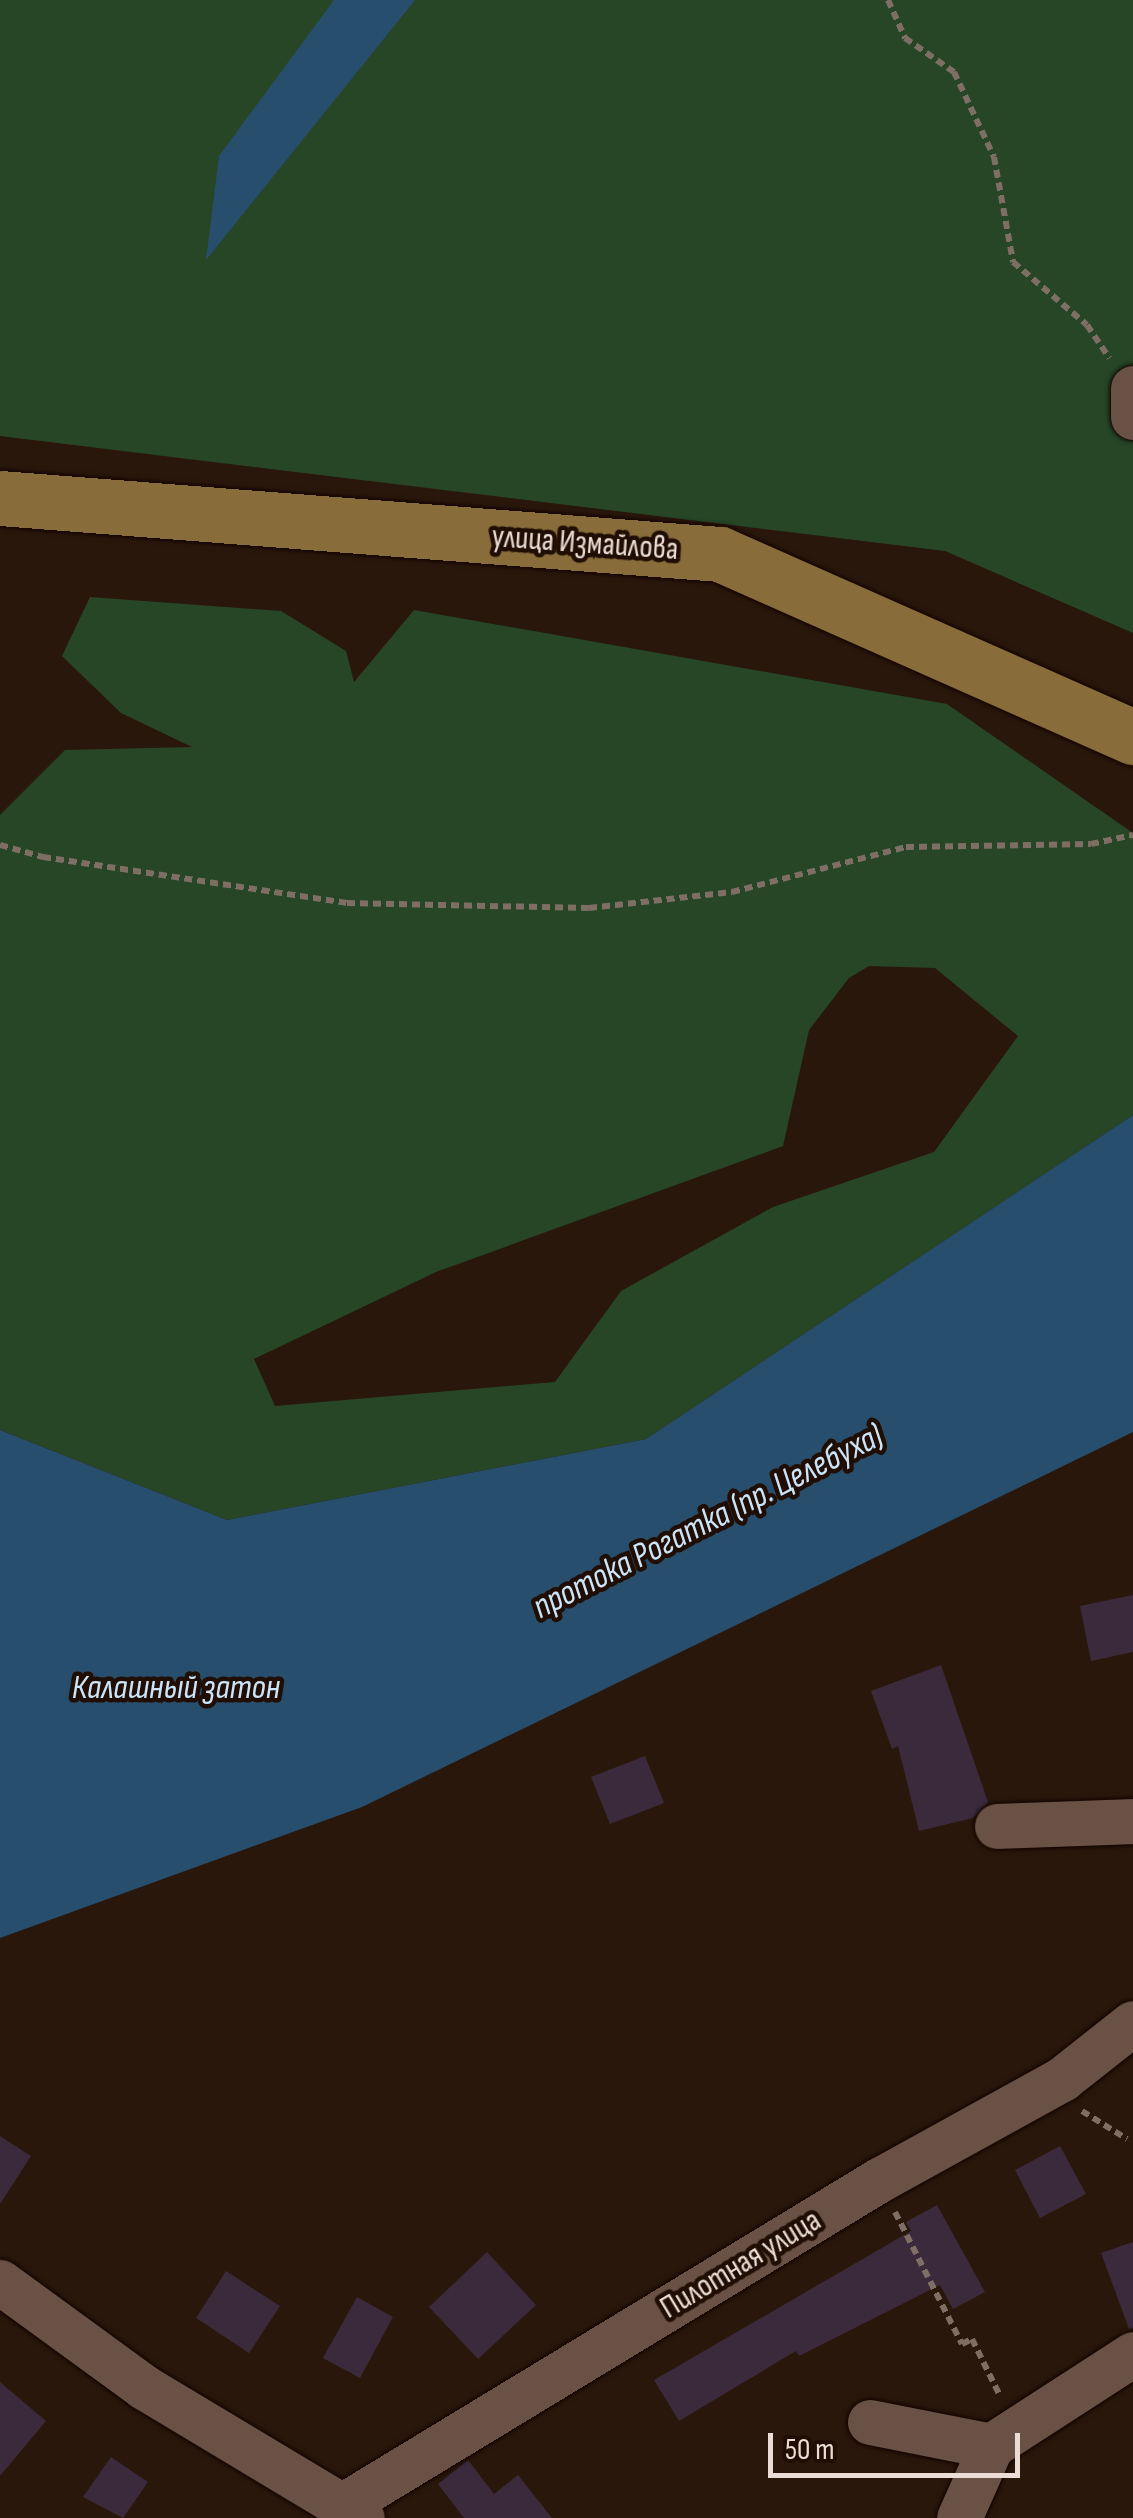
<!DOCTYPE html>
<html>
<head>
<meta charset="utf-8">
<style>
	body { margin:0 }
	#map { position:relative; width:1133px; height:2518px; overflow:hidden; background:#2a170b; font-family:"Sofia Sans Condensed",sans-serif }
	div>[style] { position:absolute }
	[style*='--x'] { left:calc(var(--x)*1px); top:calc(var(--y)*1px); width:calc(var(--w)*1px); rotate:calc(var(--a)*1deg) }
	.green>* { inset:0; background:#264626 }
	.water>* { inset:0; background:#284e6d }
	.building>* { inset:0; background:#3a2a3c }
	.path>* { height:6px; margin-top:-3px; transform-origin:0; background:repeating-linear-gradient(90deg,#7f6e64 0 8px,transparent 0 13px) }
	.roads { filter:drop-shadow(0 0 2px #120300) drop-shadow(0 0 2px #120300) }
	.minor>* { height:45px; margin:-22.5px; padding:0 22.5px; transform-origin:22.5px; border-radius:22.5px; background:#695245 }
	.major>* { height:55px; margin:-27.5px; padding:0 27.5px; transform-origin:27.5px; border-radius:27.5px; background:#886d3a }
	span { translate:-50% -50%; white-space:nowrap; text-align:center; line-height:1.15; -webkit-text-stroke:9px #200e04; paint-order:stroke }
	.street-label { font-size:32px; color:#ebddd5 }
	.water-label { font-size:35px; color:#cbe4f9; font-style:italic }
	.scale { position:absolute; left:768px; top:2433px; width:252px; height:45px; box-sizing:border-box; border:5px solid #ebddd5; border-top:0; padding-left:12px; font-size:30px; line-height:35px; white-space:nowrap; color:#ebddd5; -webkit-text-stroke:8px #200e04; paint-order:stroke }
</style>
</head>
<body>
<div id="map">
	<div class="green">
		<div style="clip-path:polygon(0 0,1133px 0,1133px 633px,945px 551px,0 436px)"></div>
		<div style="clip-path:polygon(evenodd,90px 597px,281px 611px,346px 651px,354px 682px,414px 610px,947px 704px,1133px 833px,1133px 1115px,646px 1439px,227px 1520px,0 1430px,0 815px,65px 750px,192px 747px,121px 713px,62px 656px,90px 597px,869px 966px,935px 968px,1018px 1036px,934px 1152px,773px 1207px,621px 1291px,555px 1382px,275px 1406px,254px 1359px,436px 1272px,783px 1146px,809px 1030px,849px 978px,869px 966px)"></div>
	</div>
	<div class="water">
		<div style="clip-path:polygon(334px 0,415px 0,206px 260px,219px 156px)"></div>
		<div style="clip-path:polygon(1133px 1115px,1133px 1432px,362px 1807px,0 1938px,0 1430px,227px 1520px,646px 1439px)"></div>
	</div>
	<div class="building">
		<div style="clip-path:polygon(1133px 1595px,1133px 1652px,1091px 1661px,1080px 1606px)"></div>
		<div style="clip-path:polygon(941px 1665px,988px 1802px,973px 1818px,919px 1831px,898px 1746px,892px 1749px,871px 1691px)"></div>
		<div style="clip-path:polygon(645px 1756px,664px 1803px,610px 1824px,591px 1777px)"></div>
		<div style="clip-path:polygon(0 2136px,31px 2156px,0 2204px)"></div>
		<div style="clip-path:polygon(1060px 2146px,1086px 2194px,1040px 2218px,1015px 2170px)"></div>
		<div style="clip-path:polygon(937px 2205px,985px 2292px,953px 2309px,940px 2285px,799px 2356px,796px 2351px,679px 2421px,654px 2380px,911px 2231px,906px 2222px)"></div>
		<div style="clip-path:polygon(1133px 2242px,1133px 2328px,1129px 2329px,1101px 2253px)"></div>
		<div style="clip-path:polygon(487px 2252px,536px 2305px,478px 2359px,429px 2307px)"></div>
		<div style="clip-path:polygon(226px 2271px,280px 2306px,249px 2353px,196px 2318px)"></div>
		<div style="clip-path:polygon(357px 2297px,393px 2317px,360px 2378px,323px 2358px)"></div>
		<div style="clip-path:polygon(0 2382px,46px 2421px,0 2476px)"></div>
		<div style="clip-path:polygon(111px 2457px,148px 2482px,123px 2518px,83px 2497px)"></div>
		<div style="clip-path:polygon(468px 2460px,494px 2494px,518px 2475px,552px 2518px,464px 2518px,438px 2484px)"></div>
	</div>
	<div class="path">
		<div style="--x:888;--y:0;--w:42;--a:65.9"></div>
		<div style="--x:905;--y:38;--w:60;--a:34.8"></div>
		<div style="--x:954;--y:72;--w:94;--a:64.8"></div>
		<div style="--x:994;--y:157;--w:107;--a:79.7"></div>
		<div style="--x:1013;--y:262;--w:97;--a:40.4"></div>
		<div style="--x:1087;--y:325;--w:40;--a:56"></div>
		<div style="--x:0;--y:845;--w:45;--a:15.6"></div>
		<div style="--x:43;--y:857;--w:307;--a:8.6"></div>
		<div style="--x:347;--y:903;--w:242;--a:1.2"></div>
		<div style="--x:589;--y:908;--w:144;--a:-6.4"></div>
		<div style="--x:732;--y:892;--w:180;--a:-14.5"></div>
		<div style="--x:906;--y:847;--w:185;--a:-0.9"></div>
		<div style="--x:1091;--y:844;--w:43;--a:-12.1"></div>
		<div style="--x:1082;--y:2111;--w:53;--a:31.9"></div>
		<div style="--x:895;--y:2212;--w:148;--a:63.1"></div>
		<div style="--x:962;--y:2344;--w:11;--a:-27"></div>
		<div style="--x:972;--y:2339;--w:64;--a:63.8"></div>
	</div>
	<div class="roads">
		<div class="minor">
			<div style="--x:1133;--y:388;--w:29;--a:90"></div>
			<div style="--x:997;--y:1826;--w:136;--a:-2.1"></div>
			<div style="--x:0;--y:2282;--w:178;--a:36.1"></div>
			<div style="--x:144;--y:2387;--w:254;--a:31"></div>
			<div style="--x:870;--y:2422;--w:123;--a:11.2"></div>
			<div style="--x:345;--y:2504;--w:625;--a:-31.25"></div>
			<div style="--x:879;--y:2180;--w:209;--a:-28.9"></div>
			<div style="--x:1062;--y:2079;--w:90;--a:-38.3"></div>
			<div style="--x:959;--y:2518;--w:79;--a:-66"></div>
			<div style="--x:991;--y:2446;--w:169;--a:-32.9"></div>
		</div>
		<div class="major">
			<div style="--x:0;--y:498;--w:722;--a:4.45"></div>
			<div style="--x:720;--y:554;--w:452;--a:23.9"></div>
		</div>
	</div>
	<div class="street-label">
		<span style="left:585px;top:544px;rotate:4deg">улица Измайлова</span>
		<span style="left:741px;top:2265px;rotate:-31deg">Пилотная улица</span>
	</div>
	<div class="water-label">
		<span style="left:708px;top:1522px;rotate:-27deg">протока Рогатка (пр. Целебуха)</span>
		<span style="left:176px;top:1688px">Калашный затон</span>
	</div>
	<div class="scale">50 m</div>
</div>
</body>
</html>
